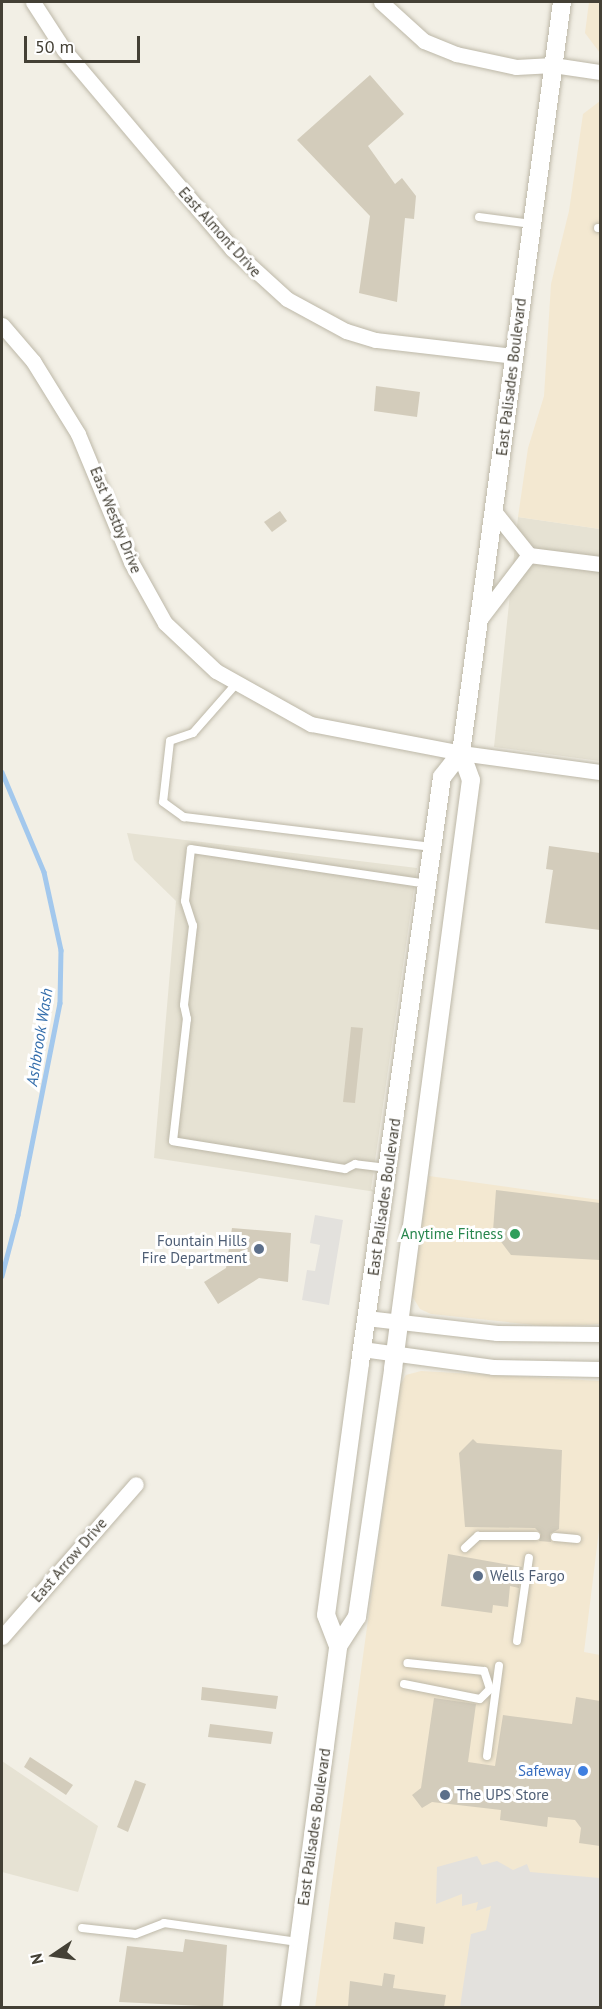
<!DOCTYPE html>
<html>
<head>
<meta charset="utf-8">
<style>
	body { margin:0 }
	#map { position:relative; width:602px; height:2009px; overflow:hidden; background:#f2efe5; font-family:"PT Sans",sans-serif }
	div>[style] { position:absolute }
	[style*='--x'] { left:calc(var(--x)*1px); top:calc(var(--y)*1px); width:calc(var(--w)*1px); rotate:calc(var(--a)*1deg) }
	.residential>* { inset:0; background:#e6e2d3 }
	.commercial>* { inset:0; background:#f3e8d1 }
	.parking>* { inset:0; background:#e3e1dd }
	.stream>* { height:4.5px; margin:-2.25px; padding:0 2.25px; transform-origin:2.25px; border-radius:2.25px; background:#a3c8ed }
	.building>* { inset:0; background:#d3ccbb }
	.roads { filter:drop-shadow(0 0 2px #bdb8a8) drop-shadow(0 0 2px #bdb8a8) }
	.service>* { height:8px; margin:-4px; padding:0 4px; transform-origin:4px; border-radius:4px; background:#fff }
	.minor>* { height:15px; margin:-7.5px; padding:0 7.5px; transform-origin:7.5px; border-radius:7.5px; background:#fff }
	.tertiary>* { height:18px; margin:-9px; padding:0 9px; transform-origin:9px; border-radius:9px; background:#fff }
	.dots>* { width:16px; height:16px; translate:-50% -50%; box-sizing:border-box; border:3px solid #fff; border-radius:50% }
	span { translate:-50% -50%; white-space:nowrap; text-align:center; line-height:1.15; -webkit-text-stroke:6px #fff; paint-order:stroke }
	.street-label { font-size:15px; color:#444035 }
	.leisure-label { font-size:15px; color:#27864d }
	.right { translate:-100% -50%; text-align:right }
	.service-label { font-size:15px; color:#4e5e75 }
	.left { translate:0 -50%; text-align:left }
	.shop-label { font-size:15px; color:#366cbe }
	.water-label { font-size:16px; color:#336dab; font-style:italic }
	.frame { position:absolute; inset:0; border:3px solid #444035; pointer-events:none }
	.north { position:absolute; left:24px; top:1925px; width:60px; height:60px; -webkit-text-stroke:4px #fff; paint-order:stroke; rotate:257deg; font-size:16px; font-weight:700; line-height:24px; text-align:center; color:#444035 }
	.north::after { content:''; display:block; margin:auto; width:21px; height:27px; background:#444035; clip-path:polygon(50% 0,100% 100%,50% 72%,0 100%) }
	.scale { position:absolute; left:24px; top:36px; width:116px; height:27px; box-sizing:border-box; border:3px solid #444035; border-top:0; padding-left:8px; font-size:18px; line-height:21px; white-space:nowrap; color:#444035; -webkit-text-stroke:4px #fff; paint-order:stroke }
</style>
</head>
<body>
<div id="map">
	<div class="residential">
		<div style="clip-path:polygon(518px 517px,600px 529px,600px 761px,494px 747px)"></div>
		<div style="clip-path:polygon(127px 833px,417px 868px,371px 1189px,376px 1192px,154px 1158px,176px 901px,134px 860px)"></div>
		<div style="clip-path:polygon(2px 1761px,98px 1826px,78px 1892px,2px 1872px)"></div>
	</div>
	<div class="commercial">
		<div style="clip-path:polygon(589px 2px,600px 2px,600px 53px,585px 33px)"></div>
		<div style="clip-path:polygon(600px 101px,600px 529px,518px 517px,528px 448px,544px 396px,551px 284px,569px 211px,583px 114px)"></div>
		<div style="clip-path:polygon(429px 1176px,600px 1200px,600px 1324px,554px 1327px,431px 1314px,420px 1309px,412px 1296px)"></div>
		<div style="clip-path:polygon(421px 1371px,600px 1381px,600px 1522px,584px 1652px,600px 1655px,600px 2007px,315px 2008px,400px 1385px,406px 1375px)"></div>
	</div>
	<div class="parking">
		<div style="clip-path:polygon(315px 1215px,343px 1220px,329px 1305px,302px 1300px,307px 1270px,315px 1271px,320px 1245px,310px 1243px)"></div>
		<div style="clip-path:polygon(477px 1856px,482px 1865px,497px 1861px,513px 1870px,527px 1864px,530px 1872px,600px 1878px,600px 2007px,460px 2007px,471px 1934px,486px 1930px,491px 1906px,476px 1911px,478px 1902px,462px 1906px,462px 1894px,436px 1904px,437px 1867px)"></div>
	</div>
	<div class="stream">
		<div style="--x:2;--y:772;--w:108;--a:67.2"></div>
		<div style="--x:44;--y:872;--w:80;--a:77.7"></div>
		<div style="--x:61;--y:950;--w:53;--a:91.1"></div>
		<div style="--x:60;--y:1003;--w:216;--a:101.2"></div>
		<div style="--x:18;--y:1215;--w:63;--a:104.7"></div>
	</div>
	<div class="building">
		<div style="clip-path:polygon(370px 75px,404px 114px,368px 146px,395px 184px,402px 178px,416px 196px,414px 219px,405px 218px,397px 302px,359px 293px,370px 216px,297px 140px)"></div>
		<div style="clip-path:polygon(376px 386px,420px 392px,417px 417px,374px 411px)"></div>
		<div style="clip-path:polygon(280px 511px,287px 521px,272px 532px,264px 522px)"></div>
		<div style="clip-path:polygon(549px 846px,600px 853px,600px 930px,545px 923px,553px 870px,546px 869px)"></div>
		<div style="clip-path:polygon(351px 1027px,363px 1028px,355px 1103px,343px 1102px)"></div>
		<div style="clip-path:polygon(496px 1190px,600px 1203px,600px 1260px,511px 1255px,493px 1231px)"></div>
		<div style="clip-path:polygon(232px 1228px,291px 1233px,288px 1282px,259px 1278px,218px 1304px,204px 1282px,226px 1268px)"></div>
		<div style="clip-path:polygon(473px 1439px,477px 1443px,562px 1450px,559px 1529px,550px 1534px,551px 1542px,539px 1541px,541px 1534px,535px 1528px,465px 1527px,459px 1453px)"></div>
		<div style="clip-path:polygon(448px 1554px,522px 1567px,519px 1588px,510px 1586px,508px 1607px,493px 1605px,492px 1613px,441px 1606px)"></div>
		<div style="clip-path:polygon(202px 1687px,278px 1696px,276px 1709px,201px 1700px)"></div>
		<div style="clip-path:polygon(576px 1697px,600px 1701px,600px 1846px,579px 1843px,581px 1828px,575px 1820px,548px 1817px,547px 1827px,500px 1820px,501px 1810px,432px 1802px,422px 1808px,412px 1795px,421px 1788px,434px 1698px,476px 1704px,468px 1762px,495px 1766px,503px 1715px,572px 1724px)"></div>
		<div style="clip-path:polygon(210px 1724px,273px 1732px,271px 1744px,208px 1737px)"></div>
		<div style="clip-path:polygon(30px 1757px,73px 1785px,66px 1795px,24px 1767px)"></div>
		<div style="clip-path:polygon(135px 1780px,146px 1784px,128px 1832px,117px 1827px)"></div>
		<div style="clip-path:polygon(395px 1922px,425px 1927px,423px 1944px,393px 1939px)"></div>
		<div style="clip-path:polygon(185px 1939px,227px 1945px,223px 2007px,119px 2002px,127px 1946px,183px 1952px)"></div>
		<div style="clip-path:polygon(384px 1973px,395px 1975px,393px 1988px,446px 1995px,444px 2007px,348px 2006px,350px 1981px,382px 1986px)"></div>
	</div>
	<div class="roads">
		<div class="service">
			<div style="--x:479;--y:217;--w:53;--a:7.5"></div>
			<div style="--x:598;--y:228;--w:2;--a:0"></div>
			<div style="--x:236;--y:684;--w:65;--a:131.3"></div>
			<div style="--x:193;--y:733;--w:24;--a:161"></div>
			<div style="--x:170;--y:741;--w:61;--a:96.5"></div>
			<div style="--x:163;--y:802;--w:26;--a:36"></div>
			<div style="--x:184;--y:817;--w:250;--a:6.9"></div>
			<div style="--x:387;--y:1168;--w:32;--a:-173"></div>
			<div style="--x:355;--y:1164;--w:11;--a:153"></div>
			<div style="--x:345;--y:1169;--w:174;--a:-170.8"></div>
			<div style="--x:173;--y:1141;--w:123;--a:-83.5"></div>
			<div style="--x:187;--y:1019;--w:14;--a:-102"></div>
			<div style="--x:184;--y:1005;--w:80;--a:-83.5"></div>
			<div style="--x:193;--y:926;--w:26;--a:-108"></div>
			<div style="--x:185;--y:901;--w:52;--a:-83.4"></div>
			<div style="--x:191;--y:849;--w:239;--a:8.4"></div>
			<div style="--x:555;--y:1537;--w:22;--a:5"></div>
			<div style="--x:465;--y:1548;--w:18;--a:-43"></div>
			<div style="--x:478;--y:1536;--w:58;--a:0"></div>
			<div style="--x:517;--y:1641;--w:84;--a:-81.8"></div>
			<div style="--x:404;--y:1684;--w:77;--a:11.2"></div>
			<div style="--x:480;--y:1699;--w:14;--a:-45"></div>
			<div style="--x:490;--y:1689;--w:19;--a:-108"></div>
			<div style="--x:484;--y:1671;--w:77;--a:-174.1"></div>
			<div style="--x:487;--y:1756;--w:91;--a:-82.4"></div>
			<div style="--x:82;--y:1928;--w:54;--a:6.3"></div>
			<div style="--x:136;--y:1934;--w:30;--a:-21"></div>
			<div style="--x:164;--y:1923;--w:135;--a:8.1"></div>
		</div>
		<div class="minor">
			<div style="--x:33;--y:2;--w:57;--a:57.1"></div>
			<div style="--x:64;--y:50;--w:260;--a:49.8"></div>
			<div style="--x:232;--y:249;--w:74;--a:42.3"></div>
			<div style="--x:287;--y:299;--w:67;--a:28.5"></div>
			<div style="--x:346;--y:331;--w:31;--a:17"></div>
			<div style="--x:376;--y:340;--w:139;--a:6.6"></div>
			<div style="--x:381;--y:2;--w:58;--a:42.2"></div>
			<div style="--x:424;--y:41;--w:35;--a:22"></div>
			<div style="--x:456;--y:54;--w:61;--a:12.2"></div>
			<div style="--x:516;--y:67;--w:37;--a:-3"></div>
			<div style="--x:553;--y:65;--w:48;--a:8.5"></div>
			<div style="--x:2;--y:325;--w:48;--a:49.3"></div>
			<div style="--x:33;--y:361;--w:86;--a:58.3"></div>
			<div style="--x:78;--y:434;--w:139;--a:67.5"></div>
			<div style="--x:131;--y:562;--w:70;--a:60.9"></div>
			<div style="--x:165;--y:623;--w:70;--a:43.3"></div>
			<div style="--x:216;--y:671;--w:109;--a:29.2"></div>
			<div style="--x:311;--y:724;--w:153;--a:10.9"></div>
			<div style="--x:461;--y:753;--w:140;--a:7.8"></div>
			<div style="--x:493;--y:510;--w:58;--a:51.3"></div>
			<div style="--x:529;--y:555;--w:72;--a:7.2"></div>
			<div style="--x:480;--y:619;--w:81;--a:-52.6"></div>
			<div style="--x:366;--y:1318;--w:132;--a:6.5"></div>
			<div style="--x:497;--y:1333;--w:103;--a:0.6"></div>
			<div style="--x:362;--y:1349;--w:132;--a:7.8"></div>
			<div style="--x:493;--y:1367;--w:107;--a:1.1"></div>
			<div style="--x:2;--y:1637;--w:203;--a:-48.8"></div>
		</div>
		<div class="tertiary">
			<div style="--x:338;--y:1646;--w:33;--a:-111"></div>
			<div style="--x:326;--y:1615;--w:254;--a:-82.3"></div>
			<div style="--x:360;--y:1363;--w:592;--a:-82.03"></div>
			<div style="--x:442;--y:777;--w:31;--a:-52"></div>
			<div style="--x:290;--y:2008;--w:365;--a:-82.4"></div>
			<div style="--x:338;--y:1646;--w:35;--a:-57"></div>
			<div style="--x:357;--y:1617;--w:251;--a:-81.7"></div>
			<div style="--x:393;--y:1369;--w:594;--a:-82.46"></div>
			<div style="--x:471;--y:780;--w:29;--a:-110"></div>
			<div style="--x:461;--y:753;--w:758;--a:-82.34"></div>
		</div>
	</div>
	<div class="dots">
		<div style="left:515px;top:1234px;background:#2e9e5b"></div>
		<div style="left:259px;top:1249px;background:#5c6f8a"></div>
		<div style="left:478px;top:1576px;background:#5c6f8a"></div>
		<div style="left:583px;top:1771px;background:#3f7fe0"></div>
		<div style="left:445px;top:1795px;background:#5c6f8a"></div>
	</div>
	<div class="street-label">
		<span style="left:220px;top:232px;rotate:48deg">East Almont Drive</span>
		<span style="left:511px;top:377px;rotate:-83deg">East Palisades Boulevard</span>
		<span style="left:116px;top:520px;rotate:68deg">East Westby Drive</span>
		<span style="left:384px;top:1197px;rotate:-82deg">East Palisades Boulevard</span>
		<span style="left:69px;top:1560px;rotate:-49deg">East Arrow Drive</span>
		<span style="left:314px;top:1827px;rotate:-82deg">East Palisades Boulevard</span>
	</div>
	<div class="leisure-label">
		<span class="right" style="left:503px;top:1234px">Anytime Fitness</span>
	</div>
	<div class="service-label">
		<span class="right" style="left:247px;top:1249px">Fountain Hills<br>Fire Department</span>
		<span class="left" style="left:490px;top:1576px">Wells Fargo</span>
		<span class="left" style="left:457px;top:1795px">The UPS Store</span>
	</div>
	<div class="shop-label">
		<span class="right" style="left:571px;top:1771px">Safeway</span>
	</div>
	<div class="water-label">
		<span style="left:39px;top:1037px;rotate:-81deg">Ashbrook Wash</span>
	</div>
	<div class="frame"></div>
	<div class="north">N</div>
	<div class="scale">50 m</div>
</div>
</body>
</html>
